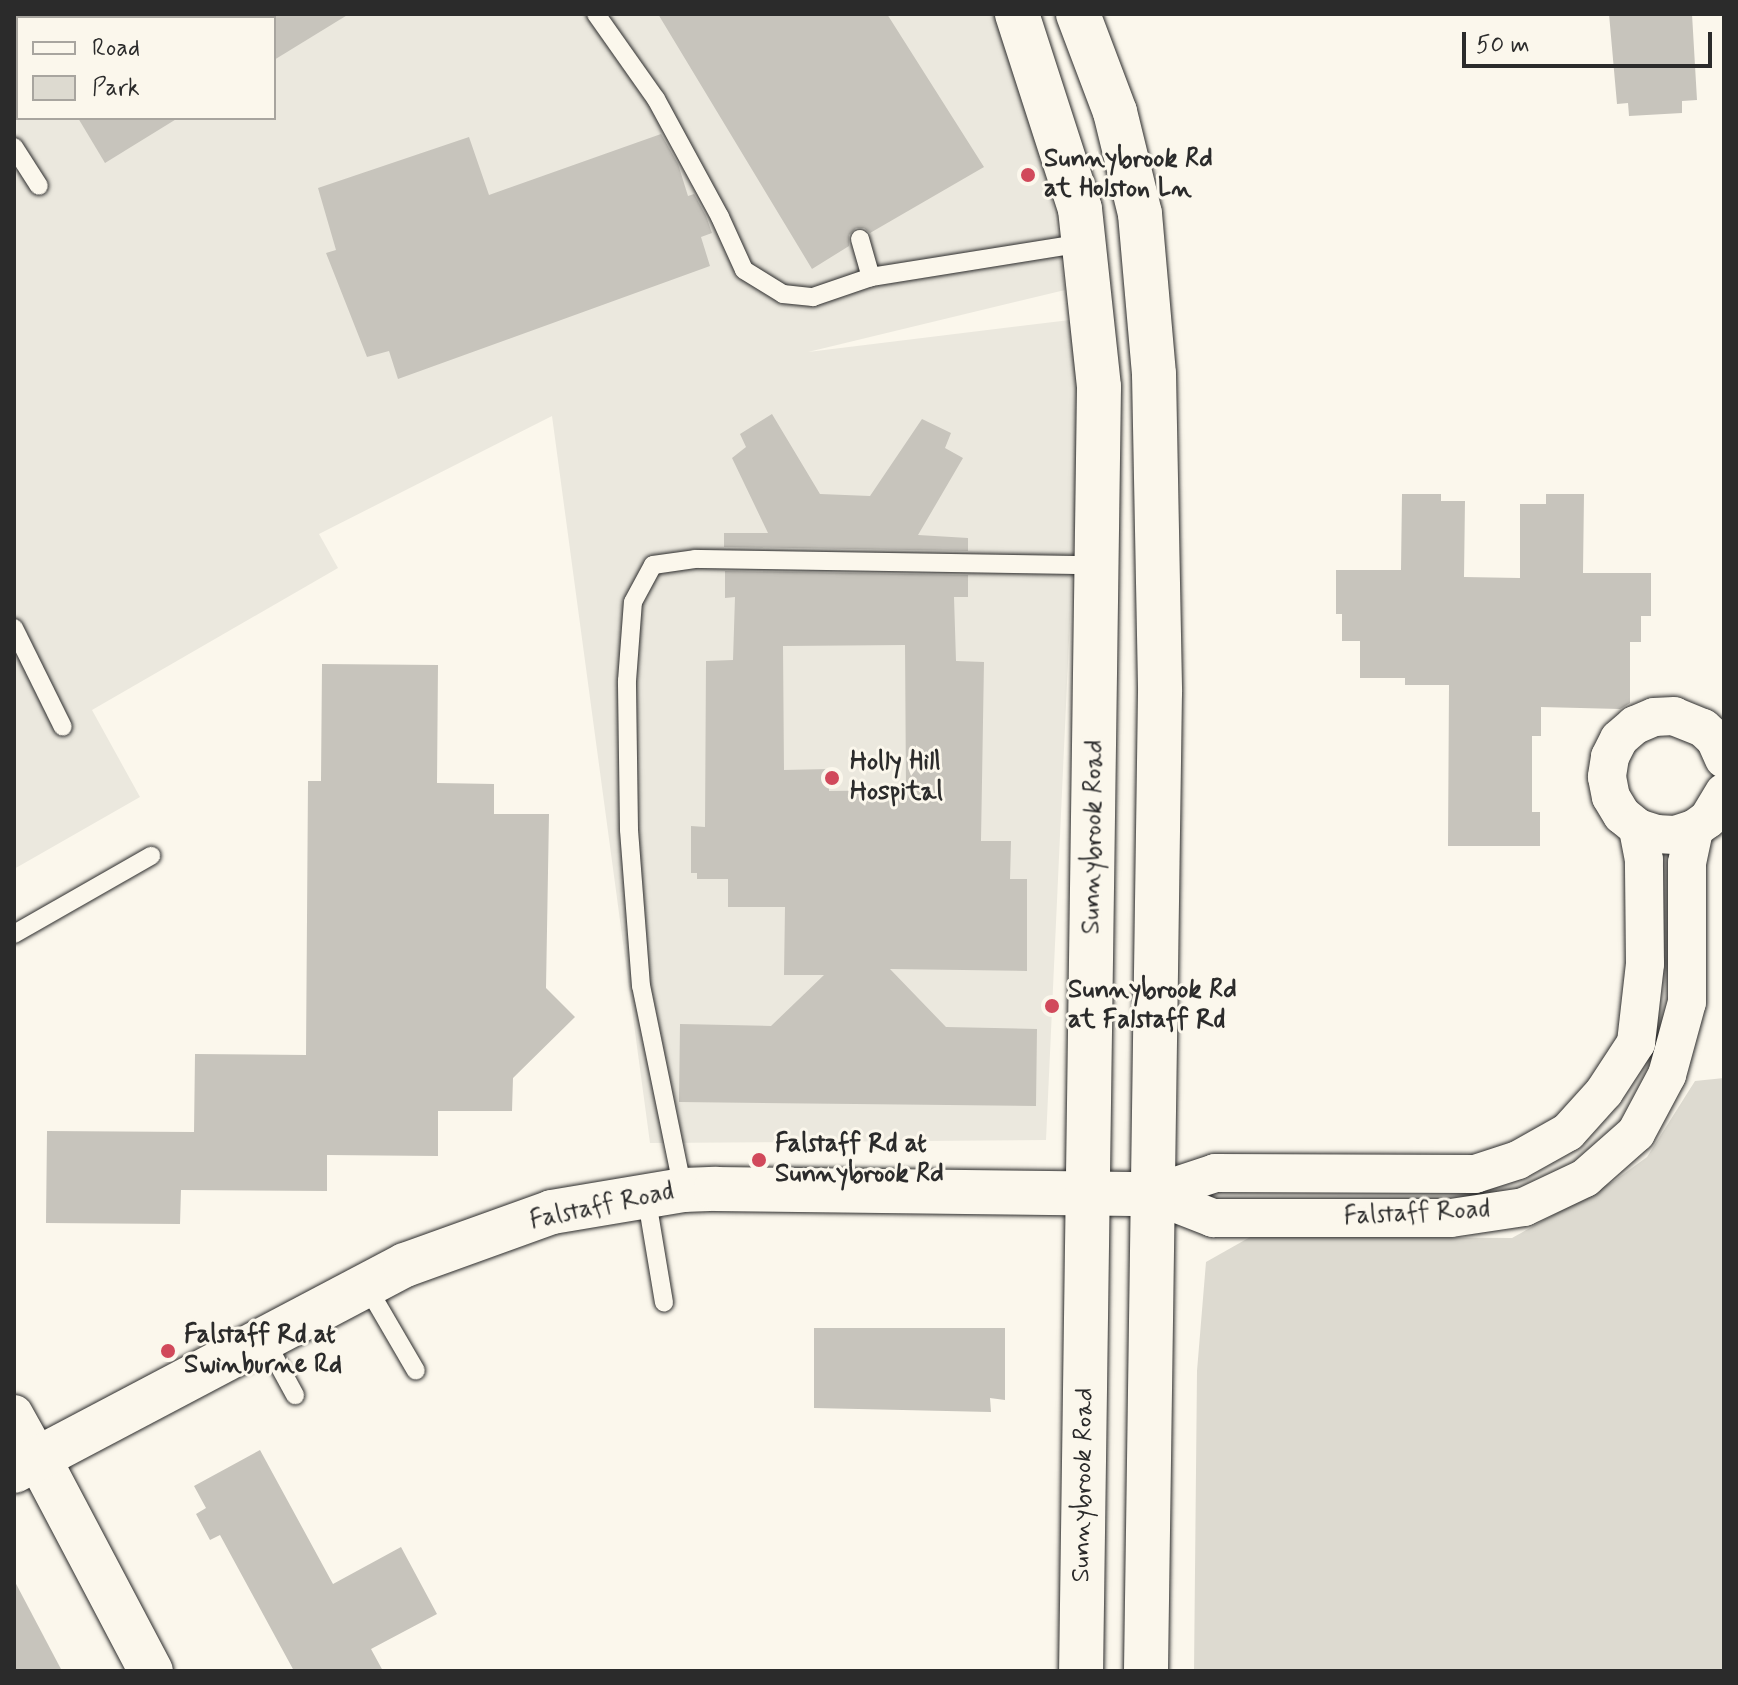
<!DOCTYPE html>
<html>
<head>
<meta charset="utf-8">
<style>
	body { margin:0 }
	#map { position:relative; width:1738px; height:1685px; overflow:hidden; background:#fbf7ec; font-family:Mynerve,sans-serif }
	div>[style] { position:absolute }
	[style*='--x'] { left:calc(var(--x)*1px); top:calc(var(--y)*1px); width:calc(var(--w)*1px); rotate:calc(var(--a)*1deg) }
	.built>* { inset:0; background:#ebe8de }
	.green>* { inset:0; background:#dddad0 }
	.building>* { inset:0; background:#c7c4bc }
	.roads { filter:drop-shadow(0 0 2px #2b2b2b) drop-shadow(0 0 2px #2b2b2b) }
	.service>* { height:18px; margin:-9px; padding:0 9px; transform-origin:9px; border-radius:9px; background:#fbf7ec }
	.minor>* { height:38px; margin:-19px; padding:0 19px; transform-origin:19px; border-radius:19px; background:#fbf7ec }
	.tertiary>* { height:44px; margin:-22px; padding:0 22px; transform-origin:22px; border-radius:22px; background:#fbf7ec }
	.secondary>* { height:44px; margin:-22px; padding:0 22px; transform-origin:22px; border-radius:22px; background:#fbf7ec }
	.dots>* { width:22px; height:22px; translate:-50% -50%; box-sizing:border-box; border:4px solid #fbf7ec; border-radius:50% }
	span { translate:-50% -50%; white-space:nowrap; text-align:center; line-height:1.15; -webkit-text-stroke:6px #fbf7ec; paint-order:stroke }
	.poi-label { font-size:26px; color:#2b2b2b; font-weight:700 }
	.left { translate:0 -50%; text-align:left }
	.street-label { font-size:26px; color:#2b2b2b }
	.frame { position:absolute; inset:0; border:16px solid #2b2b2b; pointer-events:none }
	.legend { position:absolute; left:16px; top:16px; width:260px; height:104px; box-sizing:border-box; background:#fbf7ec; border:2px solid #a8a59f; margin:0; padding:10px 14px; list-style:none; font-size:24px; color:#2b2b2b }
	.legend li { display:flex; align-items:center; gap:16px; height:40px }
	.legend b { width:40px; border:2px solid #a8a59f }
	.scale { position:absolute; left:1462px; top:32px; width:250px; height:36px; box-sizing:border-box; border:4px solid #2b2b2b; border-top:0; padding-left:10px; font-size:24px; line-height:28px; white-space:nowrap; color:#2b2b2b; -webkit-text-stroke:6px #fbf7ec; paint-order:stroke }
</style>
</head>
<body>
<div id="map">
	<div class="built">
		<div style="clip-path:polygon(evenodd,14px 14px,997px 14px,1005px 29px,1051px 193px,1065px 290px,808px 352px,1070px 320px,1080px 401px,1046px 1140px,650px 1143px,552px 416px,319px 534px,338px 568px,92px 710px,140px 797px,14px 869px,14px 14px,18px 18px,274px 18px,274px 118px,18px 118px,18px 18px)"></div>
	</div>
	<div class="green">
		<div style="clip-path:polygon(1724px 1078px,1724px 1671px,1194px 1671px,1197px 1371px,1206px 1262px,1252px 1236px,1512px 1238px,1614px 1181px,1647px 1157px,1695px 1081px)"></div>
	</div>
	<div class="building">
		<div style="clip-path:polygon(274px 14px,349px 14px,274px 60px)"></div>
		<div style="clip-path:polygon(658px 14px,887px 14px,984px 167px,870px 233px,864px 228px,856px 228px,849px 235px,849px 246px,812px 269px)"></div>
		<div style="clip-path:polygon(1609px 14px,1692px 14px,1697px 100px,1682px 101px,1682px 113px,1629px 116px,1628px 103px,1617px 104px)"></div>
		<div style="clip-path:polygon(78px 118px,178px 118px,105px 163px)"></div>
		<div style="clip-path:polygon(661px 134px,678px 164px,688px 196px,694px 194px,706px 216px,712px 233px,701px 237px,710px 266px,398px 379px,389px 351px,367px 357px,326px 253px,336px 250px,318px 188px,469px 137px,489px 195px)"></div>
		<div style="clip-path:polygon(772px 414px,820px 494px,870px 496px,922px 419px,951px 433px,945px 448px,963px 458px,918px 535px,968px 538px,968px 551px,724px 547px,724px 533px,768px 533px,732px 458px,746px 447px,740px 434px)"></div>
		<div style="clip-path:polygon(1402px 494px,1441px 494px,1441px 501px,1465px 501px,1464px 577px,1520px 578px,1520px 504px,1546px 504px,1546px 494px,1584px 494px,1583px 573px,1651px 573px,1651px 616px,1641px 616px,1641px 642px,1630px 642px,1630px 703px,1620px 709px,1541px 707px,1541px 736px,1532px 736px,1532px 812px,1540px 812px,1540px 846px,1448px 846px,1449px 685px,1405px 685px,1405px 678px,1360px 678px,1360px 641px,1342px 641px,1342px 614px,1336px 614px,1336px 570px,1401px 570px)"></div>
		<div style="clip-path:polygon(evenodd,725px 571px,968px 575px,968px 597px,954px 597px,956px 661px,984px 662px,981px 841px,1011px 841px,1010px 879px,1027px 879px,1027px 971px,890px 969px,946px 1027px,1037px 1029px,1036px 1106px,679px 1102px,680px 1024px,771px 1026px,824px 975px,784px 975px,785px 907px,728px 907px,728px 879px,697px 879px,697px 873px,691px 873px,691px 826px,705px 827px,706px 661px,733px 660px,735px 597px,725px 598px,725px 571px,905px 645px,906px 790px,829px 791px,829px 769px,784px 770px,783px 646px,905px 645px)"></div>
		<div style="clip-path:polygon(322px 664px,438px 665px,437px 783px,494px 784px,494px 814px,549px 814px,546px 988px,575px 1017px,513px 1078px,512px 1111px,438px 1111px,438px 1156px,327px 1155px,327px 1191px,181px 1190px,180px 1224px,46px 1223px,47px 1131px,194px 1132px,195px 1054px,306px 1055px,308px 781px,321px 781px)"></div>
		<div style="clip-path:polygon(814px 1328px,1005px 1328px,1005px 1400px,990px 1398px,991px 1412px,814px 1408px)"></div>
		<div style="clip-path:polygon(260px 1450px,333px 1584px,401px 1547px,437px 1614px,371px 1649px,383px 1671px,294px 1671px,220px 1535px,210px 1540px,196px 1514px,206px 1508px,194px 1486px)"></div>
		<div style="clip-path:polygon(14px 1580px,62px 1671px,14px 1671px)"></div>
	</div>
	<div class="roads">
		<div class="service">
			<div style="--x:596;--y:14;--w:104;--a:54.8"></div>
			<div style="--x:656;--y:99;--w:134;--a:61.5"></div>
			<div style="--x:720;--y:217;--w:58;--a:65.6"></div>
			<div style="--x:744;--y:270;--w:46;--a:31.6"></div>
			<div style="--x:783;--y:294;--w:30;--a:6"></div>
			<div style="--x:813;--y:297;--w:61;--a:-19"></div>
			<div style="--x:871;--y:277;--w:216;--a:-9.1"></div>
			<div style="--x:14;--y:147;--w:46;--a:57.3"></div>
			<div style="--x:860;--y:239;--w:40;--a:74"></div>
			<div style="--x:14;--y:628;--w:110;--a:63.7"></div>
			<div style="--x:14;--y:934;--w:158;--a:-29.7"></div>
			<div style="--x:683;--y:1190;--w:208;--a:-101.6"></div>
			<div style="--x:641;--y:986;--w:157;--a:-94.4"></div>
			<div style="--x:629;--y:829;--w:148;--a:-90.8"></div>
			<div style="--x:627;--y:681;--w:79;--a:-85.7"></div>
			<div style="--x:633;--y:602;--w:42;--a:-61.6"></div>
			<div style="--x:653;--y:565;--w:42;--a:-8.1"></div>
			<div style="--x:695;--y:559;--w:403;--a:0.9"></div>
			<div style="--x:646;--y:1195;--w:109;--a:80.5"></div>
			<div style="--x:366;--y:1285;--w:99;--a:59.8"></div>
			<div style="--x:265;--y:1340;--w:63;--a:61.4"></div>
		</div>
		<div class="minor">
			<div style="--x:1724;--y:759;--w:22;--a:-114"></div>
			<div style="--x:1715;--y:739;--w:16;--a:-137"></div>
			<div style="--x:1703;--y:728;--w:31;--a:-158"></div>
			<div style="--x:1674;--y:716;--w:20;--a:177"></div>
			<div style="--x:1654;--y:717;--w:21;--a:157"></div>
			<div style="--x:1635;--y:725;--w:21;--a:139"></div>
			<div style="--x:1619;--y:739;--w:20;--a:117"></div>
			<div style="--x:1610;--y:757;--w:20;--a:99"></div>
			<div style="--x:1607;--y:777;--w:20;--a:79"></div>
			<div style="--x:1611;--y:797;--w:21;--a:59"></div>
			<div style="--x:1622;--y:815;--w:21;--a:39"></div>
			<div style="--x:1638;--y:828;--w:19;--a:18"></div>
			<div style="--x:1656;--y:834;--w:19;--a:3"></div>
			<div style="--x:1675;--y:835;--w:20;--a:-18"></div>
			<div style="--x:1694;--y:829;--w:17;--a:-36"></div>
			<div style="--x:1708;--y:819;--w:31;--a:-59"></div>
			<div style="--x:1152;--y:1194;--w:66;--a:21.5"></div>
			<div style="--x:1213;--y:1218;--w:238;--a:0"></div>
			<div style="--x:1451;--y:1218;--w:74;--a:-8.6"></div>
			<div style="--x:1524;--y:1207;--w:68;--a:-25.4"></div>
			<div style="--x:1585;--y:1178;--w:68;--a:-41.4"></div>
			<div style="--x:1636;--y:1133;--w:66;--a:-61.9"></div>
			<div style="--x:1667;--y:1075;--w:76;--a:-74.7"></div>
			<div style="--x:1687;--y:1002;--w:139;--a:-90"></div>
			<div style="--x:1687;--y:863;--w:35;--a:-78"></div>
			<div style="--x:1152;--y:1194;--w:66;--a:-18.4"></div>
			<div style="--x:1215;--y:1173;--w:260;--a:0.2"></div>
			<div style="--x:1475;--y:1174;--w:45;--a:-18"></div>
			<div style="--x:1518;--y:1160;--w:57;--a:-29.2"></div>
			<div style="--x:1568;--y:1132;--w:54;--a:-48"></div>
			<div style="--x:1604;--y:1092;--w:59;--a:-56.9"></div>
			<div style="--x:1636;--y:1043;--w:80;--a:-83.5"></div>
			<div style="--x:1645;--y:964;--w:104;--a:-90.6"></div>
			<div style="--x:1644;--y:860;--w:33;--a:-101"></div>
			<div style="--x:14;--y:1414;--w:51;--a:60.9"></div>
		</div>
		<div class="tertiary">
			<div style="--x:39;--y:1459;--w:240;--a:62.2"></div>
			<div style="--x:14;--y:1471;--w:442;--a:-27.8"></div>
			<div style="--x:405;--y:1265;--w:156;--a:-19.8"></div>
			<div style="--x:552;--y:1212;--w:133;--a:-9.5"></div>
			<div style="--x:683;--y:1190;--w:33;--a:-2"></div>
			<div style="--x:716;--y:1189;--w:436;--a:0.7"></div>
		</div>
		<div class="secondary">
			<div style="--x:1017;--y:14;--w:205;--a:72.1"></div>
			<div style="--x:1080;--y:209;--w:179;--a:83.9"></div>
			<div style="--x:1099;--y:387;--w:1284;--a:90.8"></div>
			<div style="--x:1078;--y:14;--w:105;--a:69.3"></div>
			<div style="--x:1115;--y:112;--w:105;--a:76.2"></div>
			<div style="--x:1140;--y:214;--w:161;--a:85"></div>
			<div style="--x:1154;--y:374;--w:318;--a:88.9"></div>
			<div style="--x:1160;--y:692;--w:979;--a:90.82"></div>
		</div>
	</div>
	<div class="dots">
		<div style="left:1028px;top:175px;background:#d1495b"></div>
		<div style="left:832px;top:778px;background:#d1495b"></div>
		<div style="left:1052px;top:1006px;background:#d1495b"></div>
		<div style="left:759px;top:1160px;background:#d1495b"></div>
		<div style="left:168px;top:1351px;background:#d1495b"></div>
	</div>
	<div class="poi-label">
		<span class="left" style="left:1044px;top:175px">Sunnybrook Rd<br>at Holston Ln</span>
		<span class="left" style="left:850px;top:778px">Holly Hill<br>Hospital</span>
		<span class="left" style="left:1068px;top:1006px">Sunnybrook Rd<br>at Falstaff Rd</span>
		<span class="left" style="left:775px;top:1160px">Falstaff Rd at<br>Sunnybrook Rd</span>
		<span class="left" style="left:184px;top:1351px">Falstaff Rd at<br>Swinburne Rd</span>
	</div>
	<div class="street-label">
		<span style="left:1094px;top:837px;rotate:-89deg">Sunnybrook Road</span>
		<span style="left:602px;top:1207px;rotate:-12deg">Falstaff Road</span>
		<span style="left:1417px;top:1214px;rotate:-3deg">Falstaff Road</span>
		<span style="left:1084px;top:1485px;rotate:-89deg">Sunnybrook Road</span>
	</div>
	<div class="frame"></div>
	<ul class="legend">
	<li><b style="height:10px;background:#fbf7ec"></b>Road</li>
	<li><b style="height:22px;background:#dddad0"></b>Park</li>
	</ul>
	<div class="scale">50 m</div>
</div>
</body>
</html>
